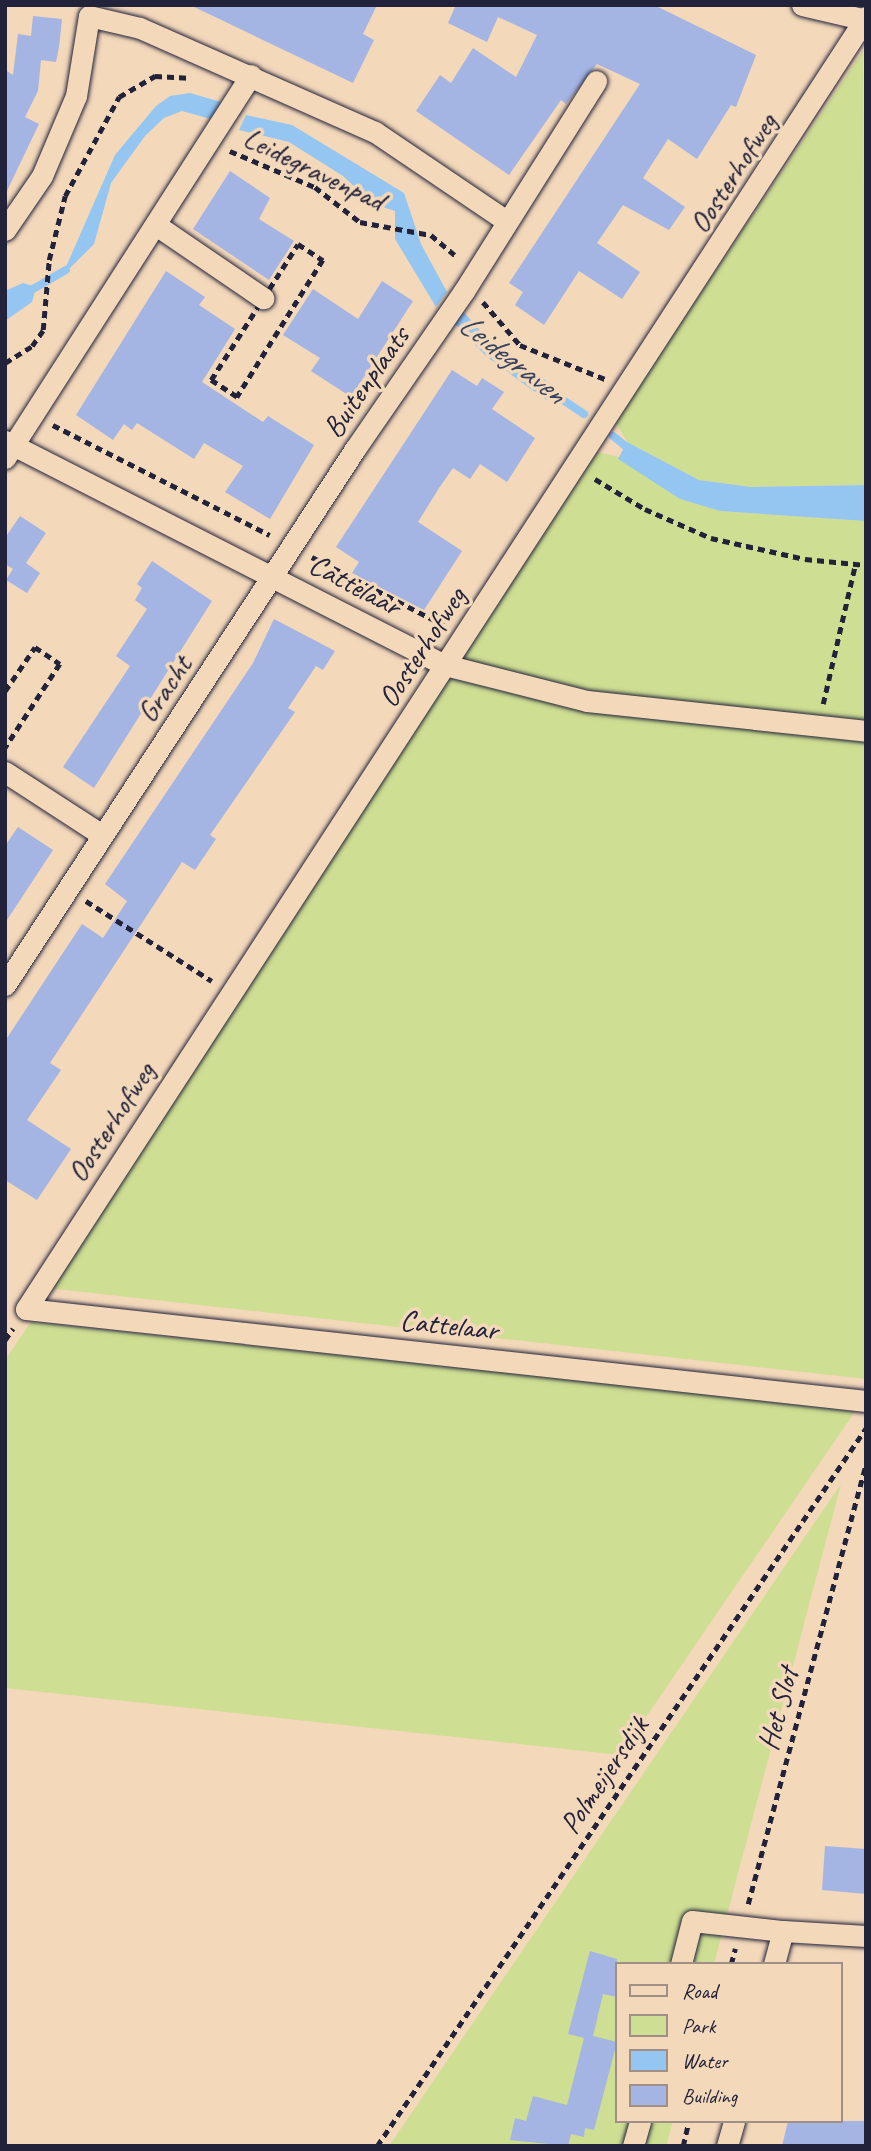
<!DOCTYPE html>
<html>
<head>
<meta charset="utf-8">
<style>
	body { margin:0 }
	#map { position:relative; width:871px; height:2151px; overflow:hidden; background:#f3d8ba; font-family:Caveat,sans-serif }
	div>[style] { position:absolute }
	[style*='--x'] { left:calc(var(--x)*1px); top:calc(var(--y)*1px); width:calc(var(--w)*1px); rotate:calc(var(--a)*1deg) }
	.green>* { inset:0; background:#cede92 }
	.water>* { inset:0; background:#94c6f1 }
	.stream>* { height:8px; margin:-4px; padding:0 4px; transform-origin:4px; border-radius:4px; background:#94c6f1 }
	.building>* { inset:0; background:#a4b4e3 }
	.path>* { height:4.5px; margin-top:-2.25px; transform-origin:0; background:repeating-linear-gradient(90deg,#22223b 0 7px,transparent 0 12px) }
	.roads { filter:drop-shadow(0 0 2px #22223b) drop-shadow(0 0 2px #22223b) }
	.street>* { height:21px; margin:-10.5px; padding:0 10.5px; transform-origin:10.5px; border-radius:10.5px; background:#f3d8ba }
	span { translate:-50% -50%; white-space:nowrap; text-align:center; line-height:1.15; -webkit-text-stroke:7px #f3d8ba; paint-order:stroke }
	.street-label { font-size:30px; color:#22223b }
	.water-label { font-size:32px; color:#39435f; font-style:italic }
	.frame { position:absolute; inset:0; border:7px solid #22223b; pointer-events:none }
	.legend { position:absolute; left:615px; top:1962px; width:228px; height:161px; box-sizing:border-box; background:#f3d8ba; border:2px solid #9f8f87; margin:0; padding:9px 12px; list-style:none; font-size:21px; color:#22223b }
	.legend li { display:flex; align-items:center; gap:14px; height:35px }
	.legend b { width:35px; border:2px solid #9f8f87 }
</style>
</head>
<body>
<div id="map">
	<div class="green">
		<div style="clip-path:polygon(863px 51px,866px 485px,751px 487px,699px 480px,627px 442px,615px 421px)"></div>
		<div style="clip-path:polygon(597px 452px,619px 457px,680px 499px,720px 511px,866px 521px,866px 1379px,47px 1288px)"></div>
		<div style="clip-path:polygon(31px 1322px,856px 1410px,620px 1755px,5px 1688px,5px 1360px)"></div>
		<div style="clip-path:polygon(841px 1484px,714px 1964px,617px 1964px,617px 2121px,673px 2121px,666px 2146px,389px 2146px)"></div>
	</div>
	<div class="water">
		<div style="clip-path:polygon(190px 93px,221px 102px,211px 119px,182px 111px,164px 118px,145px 136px,111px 183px,94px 244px,62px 276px,115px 155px,156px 106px,170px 96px)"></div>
		<div style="clip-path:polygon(246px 115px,292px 125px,404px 193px,421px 244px,447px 292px,436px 307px,395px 239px,395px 211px,373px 204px,343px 176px,289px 142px,239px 130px)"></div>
		<div style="clip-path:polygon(23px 283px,36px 287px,32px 302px,5px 321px,5px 291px)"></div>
		<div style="clip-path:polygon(460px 308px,495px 347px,556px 387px,546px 400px,486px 356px,452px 321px)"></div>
		<div style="clip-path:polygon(627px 442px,699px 480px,751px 487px,866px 485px,866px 521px,720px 511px,680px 499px,618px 459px)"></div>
	</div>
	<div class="stream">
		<div style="--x:26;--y:293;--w:46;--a:-29.9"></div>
		<div style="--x:545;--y:388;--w:47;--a:33.7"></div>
		<div style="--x:613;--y:436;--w:26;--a:39"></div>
	</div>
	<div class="building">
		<div style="clip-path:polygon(190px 5px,377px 5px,363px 34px,374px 40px,353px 83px)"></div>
		<div style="clip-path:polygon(456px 5px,654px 5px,756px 55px,736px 107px,731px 105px,697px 159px,668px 139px,643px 178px,685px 207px,669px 230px,623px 205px,597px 243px,640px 272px,622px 299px,579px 271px,544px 325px,515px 305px,523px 292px,509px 283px,640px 84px,597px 64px,566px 104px,561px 100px,509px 175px,416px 111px,440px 75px,451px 83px,473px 48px,516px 77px,537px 35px,498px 17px,487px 42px,448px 23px)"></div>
		<div style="clip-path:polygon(33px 16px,62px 19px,59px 47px,56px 62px,41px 60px,38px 91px,25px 117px,39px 124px,5px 195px,5px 70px,13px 75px,18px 34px,31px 36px)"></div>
		<div style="clip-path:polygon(230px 171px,270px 198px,259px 219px,294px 241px,269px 280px,193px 229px)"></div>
		<div style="clip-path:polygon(166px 271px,205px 297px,199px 305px,235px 329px,202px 382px,263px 422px,268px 416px,314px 445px,270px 519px,225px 492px,243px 466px,204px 443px,194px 459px,137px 423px,132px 430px,124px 424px,113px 440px,76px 415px)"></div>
		<div style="clip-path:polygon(382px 281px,413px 301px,351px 397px,311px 371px,320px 358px,283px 335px,313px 289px,358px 319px)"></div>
		<div style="clip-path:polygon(452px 370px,477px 386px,482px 378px,504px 392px,492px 409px,535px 438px,507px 482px,480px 464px,470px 479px,453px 468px,439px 488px,418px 522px,462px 551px,424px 610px,352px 573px,359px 562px,336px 547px)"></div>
		<div style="clip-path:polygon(20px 516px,46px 533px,26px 563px,40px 573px,27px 593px,6px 580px,13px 569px,5px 564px,5px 538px)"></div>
		<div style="clip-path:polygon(152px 561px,212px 601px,94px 788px,63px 767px,130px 666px,116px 656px,147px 609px,135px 600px,142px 588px,137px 584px)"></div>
		<div style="clip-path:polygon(274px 619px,335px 651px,323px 670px,316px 666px,288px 708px,295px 712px,210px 835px,216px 839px,195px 870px,182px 862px,50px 1063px,61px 1070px,27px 1120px,71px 1149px,37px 1200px,5px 1180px,5px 1041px,82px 924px,103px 938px,127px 901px,105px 884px,253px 663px)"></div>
		<div style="clip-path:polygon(18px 827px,53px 850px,5px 923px,5px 846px)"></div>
		<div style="clip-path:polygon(825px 1846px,866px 1849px,866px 1894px,822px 1890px)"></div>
		<div style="clip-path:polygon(590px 1951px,617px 1959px,617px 1997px,603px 1994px,593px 2036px,617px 2042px,594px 2130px,585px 2128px,584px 2137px,571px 2134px,568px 2146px,510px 2140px,515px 2118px,526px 2121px,533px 2096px,567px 2105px,584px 2038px,568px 2034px)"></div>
		<div style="clip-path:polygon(788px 2121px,866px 2121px,864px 2146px,782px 2146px)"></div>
	</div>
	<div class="path">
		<div style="--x:230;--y:151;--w:92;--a:23"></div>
		<div style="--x:315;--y:187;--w:57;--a:37.9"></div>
		<div style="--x:360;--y:222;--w:72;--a:10.4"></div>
		<div style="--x:431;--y:235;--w:35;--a:40"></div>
		<div style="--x:298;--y:244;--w:30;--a:33"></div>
		<div style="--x:323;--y:260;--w:162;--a:122.1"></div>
		<div style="--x:237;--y:397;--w:31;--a:-147"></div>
		<div style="--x:211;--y:380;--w:161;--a:-57.4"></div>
		<div style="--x:483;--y:302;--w:57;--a:49.3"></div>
		<div style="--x:520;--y:345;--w:92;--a:21.8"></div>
		<div style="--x:5;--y:363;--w:32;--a:-32"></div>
		<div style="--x:32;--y:346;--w:19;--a:-55"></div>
		<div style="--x:43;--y:330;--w:70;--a:-85.1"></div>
		<div style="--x:49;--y:260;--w:66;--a:-76"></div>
		<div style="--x:65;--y:196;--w:113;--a:-61.4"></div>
		<div style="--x:119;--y:97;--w:42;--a:-30.3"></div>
		<div style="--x:155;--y:76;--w:33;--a:3"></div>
		<div style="--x:53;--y:425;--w:243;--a:26.9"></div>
		<div style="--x:595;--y:479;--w:58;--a:31"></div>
		<div style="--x:645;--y:509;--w:72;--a:23.7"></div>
		<div style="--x:711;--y:538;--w:96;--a:12.6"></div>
		<div style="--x:805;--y:559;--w:61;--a:5.6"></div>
		<div style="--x:312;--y:557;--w:148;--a:27.3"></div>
		<div style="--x:5;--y:691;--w:53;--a:-55.7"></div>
		<div style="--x:35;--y:647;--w:30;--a:34"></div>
		<div style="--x:60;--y:664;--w:100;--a:123.2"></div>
		<div style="--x:823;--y:704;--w:143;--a:-77"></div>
		<div style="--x:86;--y:901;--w:149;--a:32.4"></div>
		<div style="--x:5;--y:1340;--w:14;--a:-56"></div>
		<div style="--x:748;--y:1904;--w:455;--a:-75"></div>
		<div style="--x:731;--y:1964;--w:16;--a:-75"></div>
		<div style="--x:377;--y:2146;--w:869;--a:-55.74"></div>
		<div style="--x:683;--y:2146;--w:26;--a:-77"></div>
	</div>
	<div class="roads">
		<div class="street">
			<div style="--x:802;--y:5;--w:66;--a:13.2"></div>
			<div style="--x:866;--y:17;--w:1541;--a:123.03"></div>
			<div style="--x:26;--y:1309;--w:845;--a:6.25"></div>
			<div style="--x:156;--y:225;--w:130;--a:34.3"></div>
			<div style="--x:5;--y:230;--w:65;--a:-55.6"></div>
			<div style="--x:42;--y:176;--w:87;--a:-67"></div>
			<div style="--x:76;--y:96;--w:81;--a:-80.8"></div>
			<div style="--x:89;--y:16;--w:52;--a:13.2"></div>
			<div style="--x:140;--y:28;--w:257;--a:23.9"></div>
			<div style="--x:375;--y:132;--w:157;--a:34.1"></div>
			<div style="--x:5;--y:441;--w:494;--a:27"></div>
			<div style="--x:445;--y:665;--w:146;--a:14.2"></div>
			<div style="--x:587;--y:701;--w:281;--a:6.1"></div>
			<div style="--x:5;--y:458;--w:455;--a:-57.3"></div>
			<div style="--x:5;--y:772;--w:116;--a:33"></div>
			<div style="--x:5;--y:985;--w:640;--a:-56.86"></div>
			<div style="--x:355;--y:449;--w:192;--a:-55.4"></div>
			<div style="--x:464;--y:291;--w:248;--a:-57.8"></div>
			<div style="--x:681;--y:1964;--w:44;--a:-75.7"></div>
			<div style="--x:692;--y:1921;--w:92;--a:6.3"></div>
			<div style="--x:774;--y:1964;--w:34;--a:-75"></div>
			<div style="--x:783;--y:1931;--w:83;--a:3.4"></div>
			<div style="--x:633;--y:2146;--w:26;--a:-74"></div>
			<div style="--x:727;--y:2146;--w:26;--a:-74"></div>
		</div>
	</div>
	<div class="street-label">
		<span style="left:314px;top:169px;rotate:26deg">Leidegravenpad</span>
		<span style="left:733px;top:173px;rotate:-57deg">Oosterhofweg</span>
		<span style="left:366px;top:382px;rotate:-55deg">Buitenplaats</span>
		<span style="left:355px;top:585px;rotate:28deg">Cattelaar</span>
		<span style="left:422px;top:647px;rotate:-57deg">Oosterhofweg</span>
		<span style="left:164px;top:689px;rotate:-56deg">Gracht</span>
		<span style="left:111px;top:1122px;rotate:-57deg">Oosterhofweg</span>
		<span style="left:449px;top:1325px;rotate:6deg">Cattelaar</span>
		<span style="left:778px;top:1709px;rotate:-75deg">Het Slot</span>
		<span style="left:604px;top:1775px;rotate:-56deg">Polmeijersdijk</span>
	</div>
	<div class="water-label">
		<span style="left:512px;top:359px;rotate:38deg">Leidegraven</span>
	</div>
	<div class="frame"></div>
	<ul class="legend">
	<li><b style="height:9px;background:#f3d8ba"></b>Road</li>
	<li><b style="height:19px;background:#cede92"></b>Park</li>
	<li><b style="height:19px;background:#94c6f1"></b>Water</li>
	<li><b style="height:19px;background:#a4b4e3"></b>Building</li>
	</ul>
</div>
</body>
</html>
